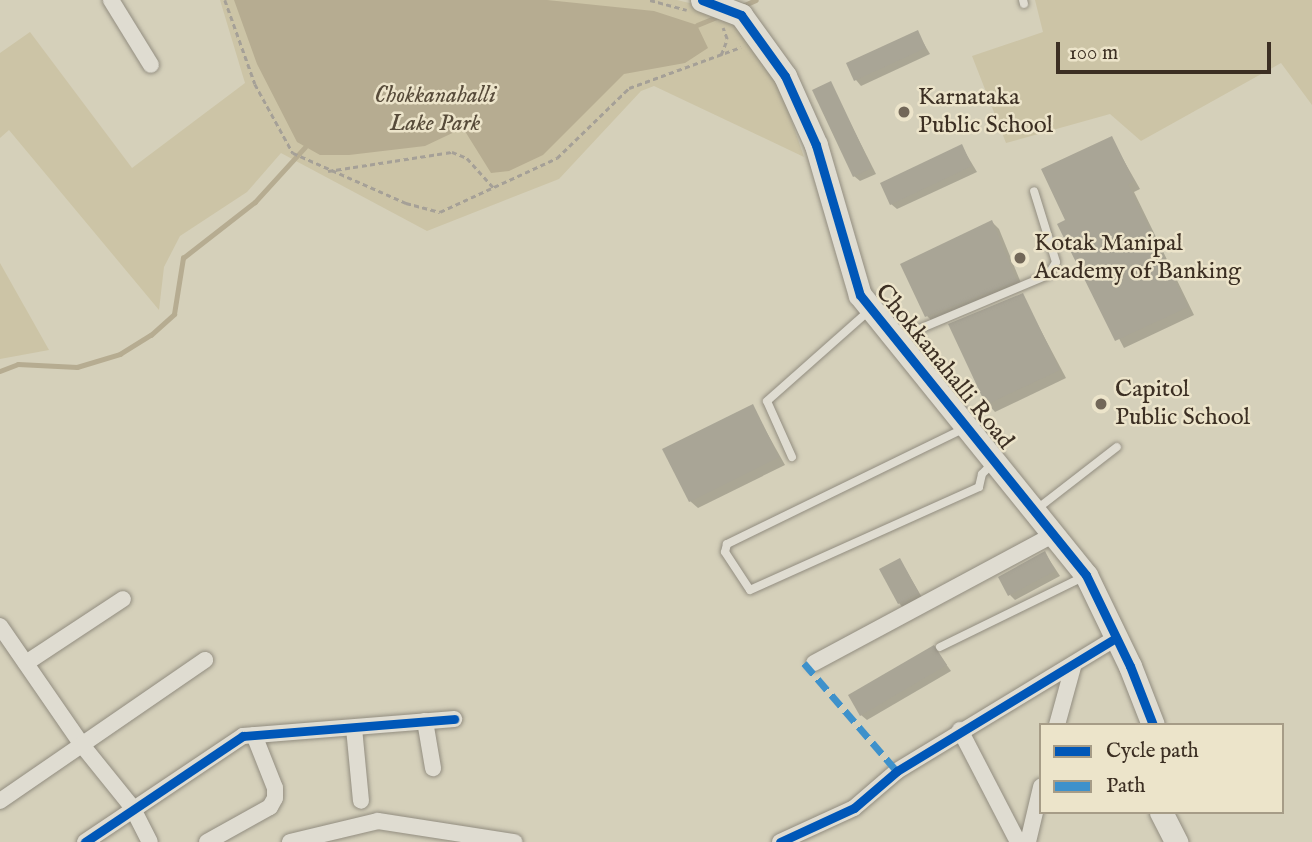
<!DOCTYPE html>
<html>
<head>
<meta charset="utf-8">
<style>
	body { margin:0 }
	#map { position:relative; width:1312px; height:842px; overflow:hidden; background:#d5d0ba; font-family:"IM FELL English",serif }
	div>[style] { position:absolute }
	[style*='--x'] { left:calc(var(--x)*1px); top:calc(var(--y)*1px); width:calc(var(--w)*1px); rotate:calc(var(--a)*1deg) }
	.green>* { inset:0; background:#ccc4a6 }
	.water>* { inset:0; background:#b6ac91 }
	.shadow>* { inset:0; background:#0003 }
	.stream>* { height:4.5px; margin:-2.25px; padding:0 2.25px; transform-origin:2.25px; border-radius:2.25px; background:#b6ac91 }
	.building>* { inset:0; background:#a9a596 }
	.path>* { height:2.5px; margin-top:-1.25px; transform-origin:0; background:repeating-linear-gradient(90deg,#a5a097 0 5px,transparent 0 8.5px) }
	.roads { filter:drop-shadow(0 0 2px #928d80) drop-shadow(0 0 2px #928d80) }
	.lane>* { height:8px; margin:-4px; padding:0 4px; transform-origin:4px; border-radius:4px; background:#dfdcd1 }
	.street>* { height:16px; margin:-8px; padding:0 8px; transform-origin:8px; border-radius:8px; background:#dfdcd1 }
	.secondary>* { height:23px; margin:-11.5px; padding:0 11.5px; transform-origin:11.5px; border-radius:11.5px; background:#dfdcd1 }
	.quiet>* { height:7px; margin-top:-3.5px; transform-origin:0; background:repeating-linear-gradient(90deg,#3e91cb 0 14px,transparent 0 21px) }
	.cycleway>* { height:9px; margin:-4.5px; padding:0 4.5px; transform-origin:4.5px; border-radius:4.5px; background:#0057b8 }
	.dots>* { width:19px; height:19px; translate:-50% -50%; box-sizing:border-box; border:4px solid #ece4ca; border-radius:50% }
	span { translate:-50% -50%; white-space:nowrap; text-align:center; line-height:1.15; -webkit-text-stroke:5px #ece4ca; paint-order:stroke }
	.park-label { font-size:24px; color:#574b3a; font-style:italic }
	.poi-label { font-size:24px; color:#3c2f23 }
	.left { translate:0 -50%; text-align:left }
	.street-label { font-size:24px; color:#3c2f23 }
	.legend { position:absolute; left:1039px; top:723px; width:245px; height:91px; box-sizing:border-box; background:#ece4ca; border:2px solid #a69c87; margin:0; padding:9px 12px; list-style:none; font-size:21px; color:#3c2f23 }
	.legend li { display:flex; align-items:center; gap:14px; height:35px }
	.legend b { width:35px; border:2px solid #a69c87 }
	.scale { position:absolute; left:1056px; top:42px; width:215px; height:32px; box-sizing:border-box; border:4px solid #3c2f23; border-top:0; padding-left:9px; font-size:21px; line-height:24px; white-space:nowrap; color:#3c2f23; -webkit-text-stroke:5px #ece4ca; paint-order:stroke }
</style>
</head>
<body>
<div id="map">
	<div class="green">
		<div style="clip-path:polygon(220px 0,677px 0,714px 9px,745px 30px,779px 84px,804px 157px,654px 86px,641px 91px,559px 179px,427px 231px,281px 153px,247px 192px,180px 236px,164px 267px,159px 310px,9px 130px,0 138px,0 53px,30px 32px,132px 168px,245px 83px)"></div>
		<div style="clip-path:polygon(1035px 0,1312px 0,1312px 105px,1281px 63px,1141px 141px,1110px 114px,1006px 143px,972px 56px,1043px 32px)"></div>
		<div style="clip-path:polygon(0 263px,49px 350px,0 359px)"></div>
	</div>
	<div class="water">
		<div style="clip-path:polygon(234px 0,547px 0,654px 11px,697px 25px,708px 48px,685px 63px,624px 74px,543px 155px,509px 171px,491px 173px,463px 128px,425px 146px,349px 155px,320px 155px,297px 142px,257px 64px)"></div>
	</div>
	<div class="shadow">
		<div style="clip-path:polygon(917px 32px,930px 54px,861px 86px,856px 80px,848px 64px)"></div>
		<div style="clip-path:polygon(830px 83px,876px 174px,860px 181px,854px 176px)"></div>
		<div style="clip-path:polygon(1111px 138px,1140px 189px,1134px 192px,1194px 315px,1124px 348px,1059px 224px,1068px 220px)"></div>
		<div style="clip-path:polygon(962px 147px,977px 172px,897px 209px,891px 204px)"></div>
		<div style="clip-path:polygon(992px 222px,999px 229px,1023px 288px,934px 323px,927px 316px)"></div>
		<div style="clip-path:polygon(1022px 295px,1066px 378px,995px 412px,988px 404px)"></div>
		<div style="clip-path:polygon(752px 406px,785px 465px,698px 508px,690px 501px)"></div>
		<div style="clip-path:polygon(1045px 553px,1060px 576px,1015px 600px,1010px 595px)"></div>
		<div style="clip-path:polygon(900px 560px,923px 599px,904px 609px,899px 603px)"></div>
		<div style="clip-path:polygon(934px 647px,951px 671px,867px 720px,861px 715px)"></div>
	</div>
	<div class="stream">
		<div style="--x:740;--y:7;--w:17;--a:-24"></div>
		<div style="--x:697;--y:25;--w:24;--a:-22"></div>
		<div style="--x:0;--y:371;--w:19;--a:-21"></div>
		<div style="--x:18;--y:364;--w:59;--a:2.9"></div>
		<div style="--x:77;--y:367;--w:45;--a:-16.8"></div>
		<div style="--x:120;--y:354;--w:36;--a:-32"></div>
		<div style="--x:151;--y:335;--w:31;--a:-42"></div>
		<div style="--x:174;--y:314;--w:57;--a:-80.9"></div>
		<div style="--x:183;--y:258;--w:91;--a:-37.9"></div>
		<div style="--x:255;--y:202;--w:74;--a:-47.7"></div>
	</div>
	<div class="building">
		<div style="clip-path:polygon(918px 30px,926px 48px,854px 81px,846px 63px)"></div>
		<div style="clip-path:polygon(831px 81px,872px 168px,853px 177px,812px 90px)"></div>
		<div style="clip-path:polygon(1112px 136px,1134px 181px,1128px 184px,1188px 307px,1115px 341px,1057px 224px,1065px 220px,1041px 169px)"></div>
		<div style="clip-path:polygon(962px 144px,972px 166px,890px 205px,880px 183px)"></div>
		<div style="clip-path:polygon(992px 220px,1017px 281px,925px 317px,900px 264px)"></div>
		<div style="clip-path:polygon(1023px 293px,1060px 370px,986px 405px,948px 324px)"></div>
		<div style="clip-path:polygon(753px 404px,779px 457px,689px 502px,662px 449px)"></div>
		<div style="clip-path:polygon(1045px 551px,1055px 571px,1008px 596px,998px 577px)"></div>
		<div style="clip-path:polygon(900px 558px,919px 593px,898px 604px,879px 569px)"></div>
		<div style="clip-path:polygon(934px 645px,947px 665px,860px 716px,848px 695px)"></div>
	</div>
	<div class="path">
		<div style="--x:225;--y:0;--w:89;--a:70.3"></div>
		<div style="--x:255;--y:84;--w:79;--a:61.2"></div>
		<div style="--x:293;--y:153;--w:124;--a:23.9"></div>
		<div style="--x:406;--y:203;--w:35;--a:15"></div>
		<div style="--x:440;--y:212;--w:129;--a:-24.8"></div>
		<div style="--x:557;--y:158;--w:100;--a:-44.2"></div>
		<div style="--x:629;--y:88;--w:119;--a:-20.1"></div>
		<div style="--x:650;--y:0;--w:38;--a:15"></div>
		<div style="--x:721;--y:55;--w:17;--a:-69"></div>
		<div style="--x:727;--y:39;--w:12;--a:-110"></div>
		<div style="--x:328;--y:171;--w:125;--a:-8.7"></div>
		<div style="--x:452;--y:152;--w:16;--a:22"></div>
		<div style="--x:467;--y:158;--w:40;--a:48"></div>
	</div>
	<div class="roads">
		<div class="lane">
			<div style="--x:1023;--y:0;--w:4;--a:76"></div>
			<div style="--x:898;--y:338;--w:163;--a:-22.8"></div>
			<div style="--x:1048;--y:275;--w:15;--a:-58"></div>
			<div style="--x:1056;--y:262;--w:74;--a:-107.2"></div>
			<div style="--x:965;--y:428;--w:265;--a:154"></div>
			<div style="--x:727;--y:544;--w:8;--a:104"></div>
			<div style="--x:725;--y:552;--w:45;--a:56.7"></div>
			<div style="--x:750;--y:590;--w:251;--a:-24.2"></div>
			<div style="--x:979;--y:487;--w:13;--a:-77"></div>
			<div style="--x:982;--y:474;--w:16;--a:-45"></div>
			<div style="--x:792;--y:457;--w:61;--a:-114.1"></div>
			<div style="--x:767;--y:401;--w:137;--a:-41.5"></div>
			<div style="--x:1037;--y:509;--w:101;--a:-37.8"></div>
			<div style="--x:940;--y:647;--w:159;--a:-26.1"></div>
		</div>
		<div class="street">
			<div style="--x:111;--y:0;--w:76;--a:58.4"></div>
			<div style="--x:0;--y:626;--w:145;--a:55.4"></div>
			<div style="--x:82;--y:745;--w:80;--a:51.1"></div>
			<div style="--x:132;--y:807;--w:39;--a:63"></div>
			<div style="--x:26;--y:663;--w:116;--a:-33.4"></div>
			<div style="--x:814;--y:663;--w:273;--a:-28.2"></div>
			<div style="--x:425;--y:721;--w:48;--a:80.3"></div>
			<div style="--x:1057;--y:725;--w:60;--a:-74.6"></div>
			<div style="--x:354;--y:728;--w:73;--a:84.5"></div>
			<div style="--x:960;--y:730;--w:126;--a:62.6"></div>
			<div style="--x:0;--y:801;--w:249;--a:-34.5"></div>
			<div style="--x:85;--y:842;--w:190;--a:-33.9"></div>
			<div style="--x:243;--y:736;--w:212;--a:-4.6"></div>
			<div style="--x:207;--y:842;--w:72;--a:-29.1"></div>
			<div style="--x:270;--y:807;--w:10;--a:-61"></div>
			<div style="--x:275;--y:798;--w:10;--a:-90"></div>
			<div style="--x:275;--y:788;--w:57;--a:-111.6"></div>
			<div style="--x:290;--y:842;--w:90;--a:-13.4"></div>
			<div style="--x:378;--y:821;--w:138;--a:8.8"></div>
			<div style="--x:780;--y:842;--w:81;--a:-24.7"></div>
			<div style="--x:854;--y:808;--w:57;--a:-40.7"></div>
			<div style="--x:897;--y:771;--w:256;--a:-31.3"></div>
			<div style="--x:1028;--y:842;--w:57;--a:-76.7"></div>
		</div>
		<div class="secondary">
			<div style="--x:702;--y:0;--w:42;--a:21"></div>
			<div style="--x:741;--y:15;--w:75;--a:54.2"></div>
			<div style="--x:785;--y:76;--w:76;--a:65.8"></div>
			<div style="--x:816;--y:145;--w:156;--a:73.7"></div>
			<div style="--x:860;--y:295;--w:360;--a:51.1"></div>
			<div style="--x:1086;--y:575;--w:101;--a:64.2"></div>
			<div style="--x:1130;--y:666;--w:63;--a:68.7"></div>
			<div style="--x:1161;--y:812;--w:34;--a:63"></div>
		</div>
	</div>
	<div class="quiet">
		<div style="--x:804;--y:663;--w:143;--a:49.3"></div>
	</div>
	<div class="cycleway">
		<div style="--x:702;--y:0;--w:42;--a:21"></div>
		<div style="--x:741;--y:15;--w:75;--a:54.2"></div>
		<div style="--x:785;--y:76;--w:76;--a:65.8"></div>
		<div style="--x:816;--y:145;--w:156;--a:73.7"></div>
		<div style="--x:860;--y:295;--w:360;--a:51.1"></div>
		<div style="--x:1086;--y:575;--w:101;--a:64.2"></div>
		<div style="--x:1130;--y:666;--w:63;--a:68.7"></div>
		<div style="--x:85;--y:842;--w:190;--a:-33.9"></div>
		<div style="--x:243;--y:736;--w:212;--a:-4.6"></div>
		<div style="--x:780;--y:842;--w:81;--a:-24.7"></div>
		<div style="--x:854;--y:808;--w:57;--a:-40.7"></div>
		<div style="--x:897;--y:771;--w:256;--a:-31.3"></div>
	</div>
	<div class="dots">
		<div style="left:904px;top:112px;background:#726758"></div>
		<div style="left:1020px;top:258px;background:#726758"></div>
		<div style="left:1101px;top:404px;background:#726758"></div>
	</div>
	<div class="park-label">
		<span style="left:435px;top:110px">Chokkanahalli<br>Lake Park</span>
	</div>
	<div class="poi-label">
		<span class="left" style="left:918px;top:112px">Karnataka<br>Public School</span>
		<span class="left" style="left:1034px;top:258px">Kotak Manipal<br>Academy of Banking</span>
		<span class="left" style="left:1115px;top:404px">Capitol<br>Public School</span>
	</div>
	<div class="street-label">
		<span style="left:944px;top:367px;rotate:51deg">Chokkanahalli Road</span>
	</div>
	<ul class="legend">
	<li><b style="height:9px;background:#0057b8"></b>Cycle path</li>
	<li><b style="height:9px;background:#3e91cb"></b>Path</li>
	</ul>
	<div class="scale">100 m</div>
</div>
</body>
</html>
